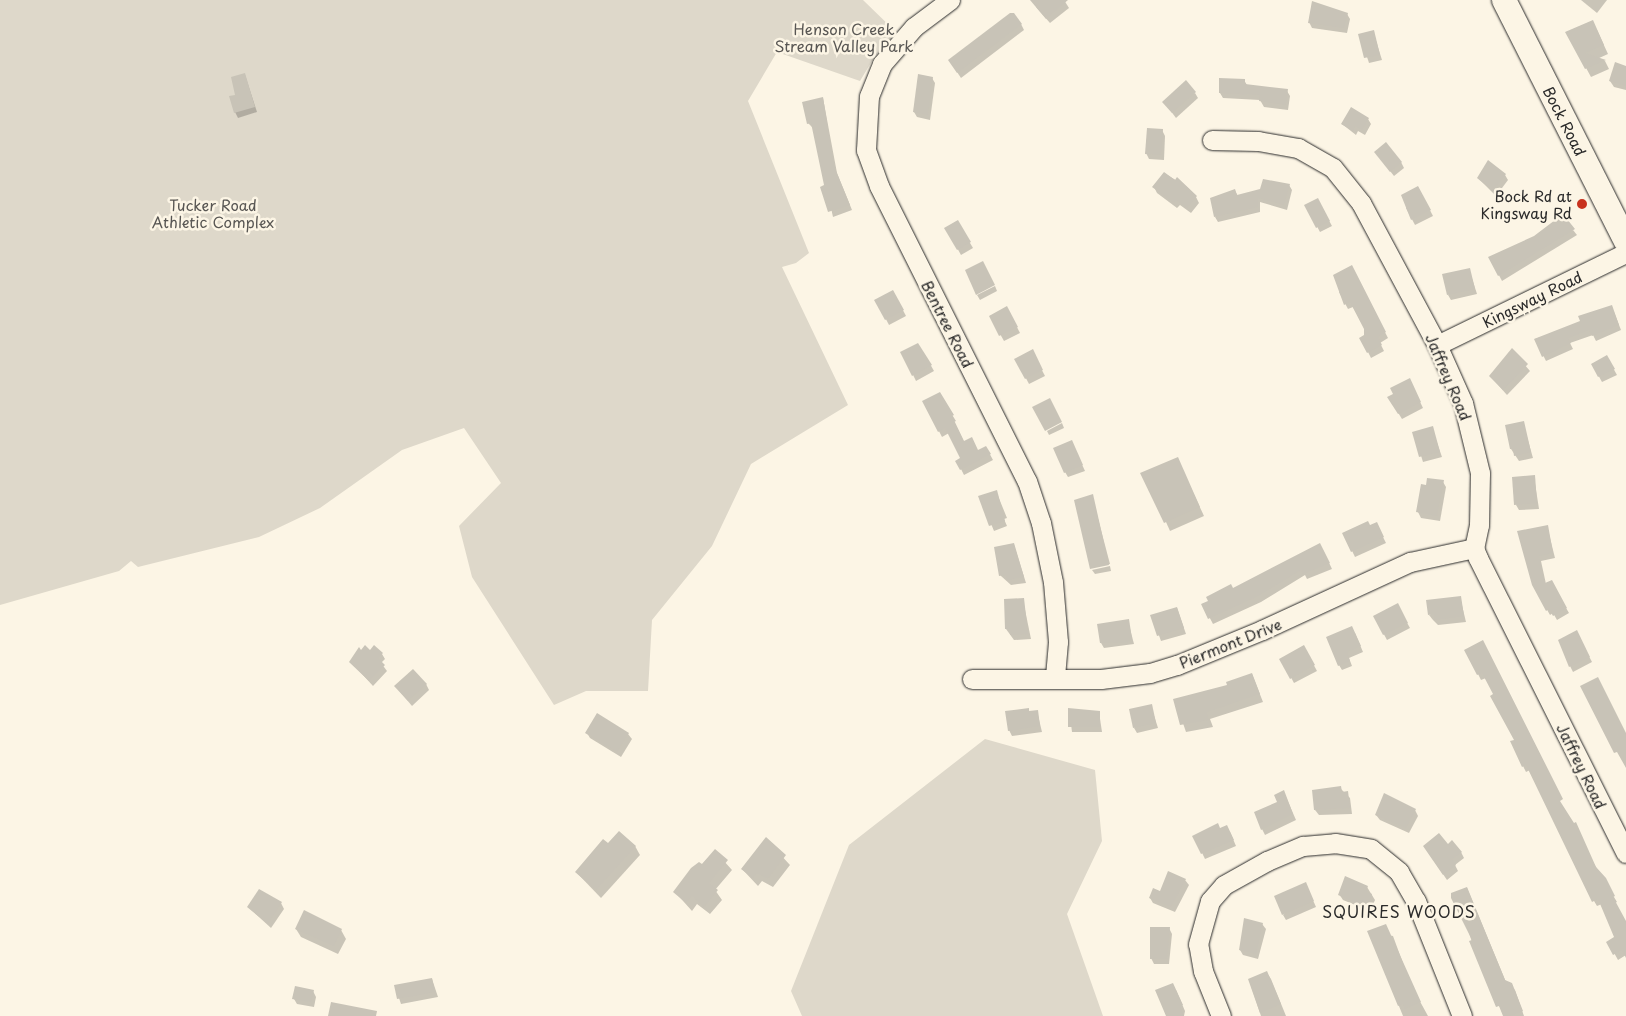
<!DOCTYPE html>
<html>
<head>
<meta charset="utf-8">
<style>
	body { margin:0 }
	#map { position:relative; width:1626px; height:1016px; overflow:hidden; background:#fcf5e5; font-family:"Playpen Sans",sans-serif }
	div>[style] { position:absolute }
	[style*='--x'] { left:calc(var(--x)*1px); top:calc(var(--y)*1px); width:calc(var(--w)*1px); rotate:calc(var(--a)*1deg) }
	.green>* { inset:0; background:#ded8ca }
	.shadow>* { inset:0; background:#0003 }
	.building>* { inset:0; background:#c8c3b7 }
	.roads { filter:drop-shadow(0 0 1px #2b2b2b) drop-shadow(0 0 1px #2b2b2b) }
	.minor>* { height:19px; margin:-9.5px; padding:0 9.5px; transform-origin:9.5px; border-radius:9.5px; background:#fcf5e5 }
	.major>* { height:24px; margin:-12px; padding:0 12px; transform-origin:12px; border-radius:12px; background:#fcf5e5 }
	.dots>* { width:14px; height:14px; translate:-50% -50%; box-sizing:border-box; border:2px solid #fcf5e5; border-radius:50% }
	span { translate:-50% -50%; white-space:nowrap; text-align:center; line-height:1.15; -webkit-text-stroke:5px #fcf5e5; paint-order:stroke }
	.park-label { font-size:15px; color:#585653 }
	.street-label { font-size:15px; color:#2b2b2b }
	.poi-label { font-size:15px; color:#2b2b2b }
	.right { translate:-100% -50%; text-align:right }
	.neighbourhood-label { font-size:16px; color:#2b2b2b; letter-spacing:1px }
</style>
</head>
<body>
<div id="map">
	<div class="green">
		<div style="clip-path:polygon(0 0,863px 0,897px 33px,875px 56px,860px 81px,777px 52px,748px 101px,809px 253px,796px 263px,782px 267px,848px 405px,751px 464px,712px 546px,652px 620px,648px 691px,586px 691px,554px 705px,472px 577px,459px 526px,501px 483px,464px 428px,402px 450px,320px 508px,259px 537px,138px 567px,131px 561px,119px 571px,0 605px)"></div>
		<div style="clip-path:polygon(985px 739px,1095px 770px,1102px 841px,1067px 914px,1103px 1016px,802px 1016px,791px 991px,849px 845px)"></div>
	</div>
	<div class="shadow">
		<div style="clip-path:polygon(1036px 0,1064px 0,1069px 8px,1050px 23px,1036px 7px)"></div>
		<div style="clip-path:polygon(1581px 0,1607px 0,1597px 13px)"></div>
		<div style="clip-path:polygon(1347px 14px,1350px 19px,1347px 33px,1312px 28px,1309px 22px)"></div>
		<div style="clip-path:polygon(1021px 24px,1024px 30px,961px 78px,953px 66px)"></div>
		<div style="clip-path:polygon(1597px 30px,1608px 54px,1597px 59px,1605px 61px,1609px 69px,1591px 77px,1567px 33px)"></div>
		<div style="clip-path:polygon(1373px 31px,1382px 60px,1369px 63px,1360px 35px)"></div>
		<div style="clip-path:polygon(1626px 67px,1626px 90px,1614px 87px,1610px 81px)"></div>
		<div style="clip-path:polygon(245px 75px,257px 112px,238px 118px,235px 112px,237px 96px)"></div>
		<div style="clip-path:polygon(932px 78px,935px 83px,930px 120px,917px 117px,914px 112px)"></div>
		<div style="clip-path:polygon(1244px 80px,1247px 85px,1287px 91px,1290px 96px,1288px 110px,1264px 107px,1260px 100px,1223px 98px,1220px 93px)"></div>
		<div style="clip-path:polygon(1195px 93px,1198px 98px,1176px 118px,1164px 102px)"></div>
		<div style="clip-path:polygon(823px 98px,837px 173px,852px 210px,833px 217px,813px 128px,808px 123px)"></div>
		<div style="clip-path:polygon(1368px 119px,1371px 124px,1365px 135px,1358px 131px,1356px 135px,1342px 124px)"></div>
		<div style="clip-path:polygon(1162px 130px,1165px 136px,1164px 160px,1149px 159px,1146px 153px)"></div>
		<div style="clip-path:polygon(1379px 157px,1401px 162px,1404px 168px,1394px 176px)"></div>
		<div style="clip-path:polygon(1164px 173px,1187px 187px,1196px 197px,1199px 203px,1191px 213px,1180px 205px,1177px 208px,1157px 193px,1154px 187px)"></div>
		<div style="clip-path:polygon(1505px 175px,1508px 180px,1496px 196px,1478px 178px)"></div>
		<div style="clip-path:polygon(1289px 185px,1292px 190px,1287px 210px,1260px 202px,1260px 212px,1218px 222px,1215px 217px,1235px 191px,1238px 196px)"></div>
		<div style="clip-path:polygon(1418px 187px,1433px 216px,1415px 225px,1406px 208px)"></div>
		<div style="clip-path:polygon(1318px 200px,1332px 226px,1320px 232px,1306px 206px)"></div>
		<div style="clip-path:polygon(957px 221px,973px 248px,961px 255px,946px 228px)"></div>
		<div style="clip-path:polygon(1573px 230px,1577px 235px,1502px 281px,1490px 258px)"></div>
		<div style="clip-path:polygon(1469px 269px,1477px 294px,1451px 300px,1448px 295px)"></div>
		<div style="clip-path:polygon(1354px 272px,1388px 338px,1380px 343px,1384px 351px,1371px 358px,1361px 338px,1366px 335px,1365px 329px,1353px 307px,1348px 309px,1339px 292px)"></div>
		<div style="clip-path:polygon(995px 286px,997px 291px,980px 300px,977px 295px)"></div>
		<div style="clip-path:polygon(893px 291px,906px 316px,889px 325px,876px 300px)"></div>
		<div style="clip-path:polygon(1007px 308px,1020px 333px,1004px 341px,990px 316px)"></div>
		<div style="clip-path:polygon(1614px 312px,1621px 330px,1596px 341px,1593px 335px,1570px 343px,1573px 349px,1546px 361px,1535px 339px)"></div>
		<div style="clip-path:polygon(1512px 350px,1530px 371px,1507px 395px,1490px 376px)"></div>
		<div style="clip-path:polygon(1032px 351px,1045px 376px,1029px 384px,1016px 359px)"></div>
		<div style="clip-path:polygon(902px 352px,925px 355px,934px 371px,916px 381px)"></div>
		<div style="clip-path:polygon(1607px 357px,1617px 375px,1602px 382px,1592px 364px)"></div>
		<div style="clip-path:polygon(1412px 385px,1423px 408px,1402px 419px,1392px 403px)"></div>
		<div style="clip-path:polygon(939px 394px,956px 421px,954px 422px,964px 442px,978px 451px,986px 447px,993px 460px,964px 475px,957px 461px,962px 459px,949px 433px,942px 437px,924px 402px)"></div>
		<div style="clip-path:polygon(1062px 423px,1064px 428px,1049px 435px,1047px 431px)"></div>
		<div style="clip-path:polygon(1523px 423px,1533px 458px,1519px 461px,1511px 449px)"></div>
		<div style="clip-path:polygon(1432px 428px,1442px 457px,1423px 462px,1414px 433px)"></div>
		<div style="clip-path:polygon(1074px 447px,1085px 471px,1068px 477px,1065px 472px)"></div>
		<div style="clip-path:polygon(1177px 458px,1204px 516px,1170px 531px,1166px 522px)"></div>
		<div style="clip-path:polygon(1534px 477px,1539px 509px,1519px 510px,1516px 505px)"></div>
		<div style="clip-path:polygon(1443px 482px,1446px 487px,1440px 521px,1421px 518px,1418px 512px,1427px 486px)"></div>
		<div style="clip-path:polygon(996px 491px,1007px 518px,1004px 519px,1007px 526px,994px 531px,980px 497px)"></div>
		<div style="clip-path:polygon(1092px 496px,1110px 564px,1091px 567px)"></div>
		<div style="clip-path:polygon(1547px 526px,1555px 558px,1541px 561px,1546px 584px,1551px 582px,1569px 613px,1557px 620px,1553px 613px,1550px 615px,1533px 585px,1519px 532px)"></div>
		<div style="clip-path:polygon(1379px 529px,1386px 543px,1355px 557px,1344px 534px)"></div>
		<div style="clip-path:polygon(1014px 545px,1026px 583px,1011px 585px,1001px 576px,995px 548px)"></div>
		<div style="clip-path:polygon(1323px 550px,1332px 569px,1307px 579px,1305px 575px,1261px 602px,1213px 624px,1203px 605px)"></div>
		<div style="clip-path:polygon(1110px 566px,1111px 571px,1095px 574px,1092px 570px)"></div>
		<div style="clip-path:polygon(1460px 597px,1466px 622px,1438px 625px,1433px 620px,1429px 615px)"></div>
		<div style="clip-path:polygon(1023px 600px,1031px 639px,1014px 640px,1006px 629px)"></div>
		<div style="clip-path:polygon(1177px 608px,1186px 634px,1161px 641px,1152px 616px)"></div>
		<div style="clip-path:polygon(1400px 610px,1410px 628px,1387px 640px,1374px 616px)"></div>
		<div style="clip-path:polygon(1128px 621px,1134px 644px,1104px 648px,1101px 643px)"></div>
		<div style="clip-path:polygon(1355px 633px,1363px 652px,1349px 658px,1352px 666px,1342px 670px,1339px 665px)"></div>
		<div style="clip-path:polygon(1579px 637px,1592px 662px,1573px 672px,1570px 666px)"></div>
		<div style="clip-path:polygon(1482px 642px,1555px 799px,1617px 902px,1615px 903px,1626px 923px,1626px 955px,1618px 960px,1608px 942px,1616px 938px,1602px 904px,1597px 906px,1594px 901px,1530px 770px,1526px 772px,1523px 766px,1515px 740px,1495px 694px,1486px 678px,1481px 680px,1466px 650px)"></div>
		<div style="clip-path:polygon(1304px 647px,1317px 671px,1294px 683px,1281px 659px)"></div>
		<div style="clip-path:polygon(361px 651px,382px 654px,385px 659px,381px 663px,387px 671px,373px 686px,351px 662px)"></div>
		<div style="clip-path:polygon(1252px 674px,1263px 702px,1210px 719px,1213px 727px,1186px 732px,1175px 700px,1229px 686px)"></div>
		<div style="clip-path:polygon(426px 684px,429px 690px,412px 706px,396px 687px)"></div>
		<div style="clip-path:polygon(1151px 706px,1158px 728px,1137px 733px,1134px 728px)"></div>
		<div style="clip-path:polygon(1028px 709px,1030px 712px,1037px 711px,1042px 732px,1012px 736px,1009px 730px)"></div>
		<div style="clip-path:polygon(1069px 709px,1099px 712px,1102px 732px,1072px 732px)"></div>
		<div style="clip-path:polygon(587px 733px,628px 734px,632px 739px,621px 757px,590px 738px)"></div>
		<div style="clip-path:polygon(1340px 788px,1350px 798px,1352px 814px,1319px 815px,1315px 810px)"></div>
		<div style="clip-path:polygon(1286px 797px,1296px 820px,1265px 835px,1262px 829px,1278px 803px)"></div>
		<div style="clip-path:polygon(1415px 810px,1418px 816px,1409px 833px,1380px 820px,1376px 815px)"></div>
		<div style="clip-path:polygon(1220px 829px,1230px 832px,1236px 846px,1205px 859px,1194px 836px)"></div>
		<div style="clip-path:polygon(766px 839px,790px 865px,773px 887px,762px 881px,758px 886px,742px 869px)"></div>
		<div style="clip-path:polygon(608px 845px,635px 846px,640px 855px,601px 898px,576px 872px)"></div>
		<div style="clip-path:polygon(1447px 846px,1461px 852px,1464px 858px,1455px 865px,1458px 871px,1447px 880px,1428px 852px)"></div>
		<div style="clip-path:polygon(715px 851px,732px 870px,715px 890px,722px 900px,710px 914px,697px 904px,692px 911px,675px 892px)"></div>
		<div style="clip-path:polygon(1185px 880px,1189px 885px,1175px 912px,1153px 903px,1150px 898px)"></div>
		<div style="clip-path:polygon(1367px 887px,1375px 900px,1370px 911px,1343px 900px,1339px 894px)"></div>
		<div style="clip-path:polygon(1467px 888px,1506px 982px,1515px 990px,1524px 1016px,1504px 1016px,1479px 963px,1465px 921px,1452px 898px)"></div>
		<div style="clip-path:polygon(1308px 889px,1316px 907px,1286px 920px,1283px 915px)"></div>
		<div style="clip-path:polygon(281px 903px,284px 909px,271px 928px,248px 907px)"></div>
		<div style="clip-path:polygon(1262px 924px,1266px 929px,1258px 959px,1243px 955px,1240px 950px)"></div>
		<div style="clip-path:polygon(1169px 928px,1172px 934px,1169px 964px,1154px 964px,1151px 958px)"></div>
		<div style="clip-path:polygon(296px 929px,341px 930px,346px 939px,338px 954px,301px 937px)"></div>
		<div style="clip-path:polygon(1369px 932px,1393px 936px,1411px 985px,1428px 1016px,1403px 1016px)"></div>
		<div style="clip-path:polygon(1267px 973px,1271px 979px,1286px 1016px,1261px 1016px,1249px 980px)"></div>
		<div style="clip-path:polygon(432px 979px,438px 997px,401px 1004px,395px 986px)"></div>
		<div style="clip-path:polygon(1176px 990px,1185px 1011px,1184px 1016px,1167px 1016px)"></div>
		<div style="clip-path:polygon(313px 991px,316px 997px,314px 1007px,297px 1004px,294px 999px)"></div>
	</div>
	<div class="building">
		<div style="clip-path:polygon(1030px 0,1068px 0,1046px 19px)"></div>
		<div style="clip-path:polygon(1312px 1px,1348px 13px,1344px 28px,1308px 23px)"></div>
		<div style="clip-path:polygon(1010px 13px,1014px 13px,1022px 24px,957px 73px,948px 60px)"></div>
		<div style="clip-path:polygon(1593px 20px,1604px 45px,1585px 53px,1606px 60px,1585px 69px,1565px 32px)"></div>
		<div style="clip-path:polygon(1374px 30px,1380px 55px,1364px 58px,1358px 34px)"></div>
		<div style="clip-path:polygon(1615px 62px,1626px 66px,1626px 86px,1609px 81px)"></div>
		<div style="clip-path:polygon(245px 73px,255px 107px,234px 113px,229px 96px,235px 95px,231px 77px)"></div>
		<div style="clip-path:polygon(918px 74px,933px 77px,928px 115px,913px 112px)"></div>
		<div style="clip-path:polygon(1219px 78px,1245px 79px,1245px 84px,1288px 89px,1286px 105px,1259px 101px,1260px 95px,1219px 93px)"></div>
		<div style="clip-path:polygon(1186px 80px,1196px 92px,1172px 113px,1162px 102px)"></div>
		<div style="clip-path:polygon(823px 97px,834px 166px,850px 205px,828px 212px,820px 187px,824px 185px,811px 123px,807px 124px,802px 102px)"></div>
		<div style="clip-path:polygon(1351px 107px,1369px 118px,1362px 130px,1355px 126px,1353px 131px,1341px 124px)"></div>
		<div style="clip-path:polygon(1147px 128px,1163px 129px,1161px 155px,1145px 154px)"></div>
		<div style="clip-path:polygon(1386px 142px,1402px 162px,1390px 172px,1374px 152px)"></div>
		<div style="clip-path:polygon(1488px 160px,1506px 174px,1493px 191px,1477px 178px)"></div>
		<div style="clip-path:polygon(1164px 172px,1175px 180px,1177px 177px,1197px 196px,1187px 208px,1176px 200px,1174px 203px,1152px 187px)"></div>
		<div style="clip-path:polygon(1263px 179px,1290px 184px,1284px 205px,1258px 198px,1258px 207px,1214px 217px,1210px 198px,1235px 189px,1237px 195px,1260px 189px)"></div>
		<div style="clip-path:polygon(1418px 186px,1431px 210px,1411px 220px,1401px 195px)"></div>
		<div style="clip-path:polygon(1318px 198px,1330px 221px,1316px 228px,1304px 205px)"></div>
		<div style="clip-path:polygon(1563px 214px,1575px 229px,1498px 276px,1488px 257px,1534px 236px)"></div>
		<div style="clip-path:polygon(958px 220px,971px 242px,957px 250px,944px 228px)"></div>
		<div style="clip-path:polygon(983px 261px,995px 285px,976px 295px,965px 270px)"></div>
		<div style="clip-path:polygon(1352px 265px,1386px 332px,1378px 337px,1382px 345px,1367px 353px,1359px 338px,1364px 335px,1364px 329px,1350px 302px,1344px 305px,1333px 275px)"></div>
		<div style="clip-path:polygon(1470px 268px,1475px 289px,1447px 295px,1442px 274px)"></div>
		<div style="clip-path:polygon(893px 290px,904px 310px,885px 320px,874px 300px)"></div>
		<div style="clip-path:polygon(1612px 305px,1619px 325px,1592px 336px,1589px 330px,1568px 338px,1571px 343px,1542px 357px,1534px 339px,1580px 321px,1578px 316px)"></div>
		<div style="clip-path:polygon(1007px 306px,1018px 327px,999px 336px,989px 316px)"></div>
		<div style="clip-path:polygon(918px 343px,932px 365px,912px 376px,900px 352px)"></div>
		<div style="clip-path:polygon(1512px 348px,1528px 364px,1503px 390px,1489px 376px)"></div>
		<div style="clip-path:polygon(1033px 349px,1043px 370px,1025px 379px,1014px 359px)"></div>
		<div style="clip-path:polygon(1607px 355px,1615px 369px,1598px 377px,1591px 364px)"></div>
		<div style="clip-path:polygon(1410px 378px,1421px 402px,1398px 414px,1387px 397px,1393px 394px,1390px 388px)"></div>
		<div style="clip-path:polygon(940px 392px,954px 415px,952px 416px,964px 441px,972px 437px,978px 450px,986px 446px,991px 454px,960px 470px,955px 461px,960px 458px,945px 428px,938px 432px,922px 401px)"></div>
		<div style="clip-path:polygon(1050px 398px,1062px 422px,1045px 431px,1032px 407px)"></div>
		<div style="clip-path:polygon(1524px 421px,1531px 452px,1514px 456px,1513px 449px,1510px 449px,1505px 425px)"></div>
		<div style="clip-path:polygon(1433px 426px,1440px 452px,1419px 457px,1412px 432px)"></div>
		<div style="clip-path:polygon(1072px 440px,1083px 465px,1064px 473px,1053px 448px)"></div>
		<div style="clip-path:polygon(1178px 457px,1200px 507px,1164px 523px,1140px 473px)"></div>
		<div style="clip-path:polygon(1535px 475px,1537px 503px,1514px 505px,1512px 477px)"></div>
		<div style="clip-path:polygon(1427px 478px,1444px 480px,1437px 516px,1416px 512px,1421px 484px,1426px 485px)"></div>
		<div style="clip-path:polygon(997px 490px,1005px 521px,989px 526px,978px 496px)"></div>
		<div style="clip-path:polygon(1093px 494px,1109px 565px,1090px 569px,1074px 500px)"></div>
		<div style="clip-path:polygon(1368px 521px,1370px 525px,1377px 522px,1384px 537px,1351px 552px,1342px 533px)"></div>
		<div style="clip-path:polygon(1548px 525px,1553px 553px,1539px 556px,1545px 583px,1552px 580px,1567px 608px,1553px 616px,1549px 609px,1546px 611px,1532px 585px,1517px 531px)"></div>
		<div style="clip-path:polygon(1014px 543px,1024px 577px,1007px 580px,1006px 575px,999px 576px,994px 547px)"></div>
		<div style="clip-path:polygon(1320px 543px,1330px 563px,1303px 574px,1301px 570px,1258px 596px,1208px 619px,1201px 604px,1208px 601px,1206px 597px,1231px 584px,1233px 588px)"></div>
		<div style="clip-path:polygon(1461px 596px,1464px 616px,1434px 620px,1434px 614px,1428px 615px,1426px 600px)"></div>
		<div style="clip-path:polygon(1024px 598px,1028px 634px,1010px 635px,1010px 629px,1005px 629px,1004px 599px)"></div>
		<div style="clip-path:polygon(1398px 603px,1408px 623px,1383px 635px,1373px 616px)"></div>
		<div style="clip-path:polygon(1177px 607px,1184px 628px,1157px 636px,1150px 615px)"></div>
		<div style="clip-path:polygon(1129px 619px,1132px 639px,1128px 642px,1100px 643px,1097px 624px)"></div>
		<div style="clip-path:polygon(1352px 626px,1361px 646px,1347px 652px,1350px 661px,1338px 666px,1326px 637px)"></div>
		<div style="clip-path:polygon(1577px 630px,1590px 657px,1569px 667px,1558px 640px)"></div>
		<div style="clip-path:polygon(1483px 640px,1563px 799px,1560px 801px,1574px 823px,1576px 822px,1596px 867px,1606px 878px,1615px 896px,1613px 897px,1626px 921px,1626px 958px,1622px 950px,1613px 955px,1606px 942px,1614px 937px,1598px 899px,1592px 902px,1526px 765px,1522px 767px,1510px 741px,1514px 740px,1490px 696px,1493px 694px,1482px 673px,1477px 675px,1464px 650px)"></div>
		<div style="clip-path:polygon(365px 645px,370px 650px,374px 645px,383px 653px,378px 658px,385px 665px,369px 681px,349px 662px,359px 647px,361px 650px)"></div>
		<div style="clip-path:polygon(1304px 645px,1315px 665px,1290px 679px,1279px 659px)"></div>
		<div style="clip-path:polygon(413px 669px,427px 684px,408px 701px,394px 686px)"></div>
		<div style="clip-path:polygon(1252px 673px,1260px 694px,1207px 712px,1209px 720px,1180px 725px,1173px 699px,1227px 685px,1226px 682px)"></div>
		<div style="clip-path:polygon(1598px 677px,1626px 733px,1626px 768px,1617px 752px,1614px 753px,1580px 686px)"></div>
		<div style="clip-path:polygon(1152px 704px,1156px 723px,1133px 728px,1129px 709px)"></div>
		<div style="clip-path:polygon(1029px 708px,1029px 711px,1038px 710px,1040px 726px,1008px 731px,1005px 711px)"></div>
		<div style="clip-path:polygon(1068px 708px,1100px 711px,1100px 727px,1068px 727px)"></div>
		<div style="clip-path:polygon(597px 713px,629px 733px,617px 752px,585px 733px)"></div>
		<div style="clip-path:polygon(1341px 786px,1342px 792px,1348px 791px,1350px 808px,1314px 810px,1312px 790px)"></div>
		<div style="clip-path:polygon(1284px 790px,1293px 814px,1261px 830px,1254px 812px,1277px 802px,1274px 795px)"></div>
		<div style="clip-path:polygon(1384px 793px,1416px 809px,1406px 828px,1375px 815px)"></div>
		<div style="clip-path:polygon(1218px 823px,1220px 828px,1227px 825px,1234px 840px,1201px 854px,1192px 836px)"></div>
		<div style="clip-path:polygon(619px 831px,636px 846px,596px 890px,575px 872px,603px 839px,608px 843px)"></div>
		<div style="clip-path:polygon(1439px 833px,1448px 844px,1452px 840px,1462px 852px,1452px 859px,1456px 865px,1443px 875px,1423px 846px)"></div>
		<div style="clip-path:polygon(766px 837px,786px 855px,768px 879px,757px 873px,753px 878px,741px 869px)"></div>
		<div style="clip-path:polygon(715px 849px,728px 860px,709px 883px,718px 890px,704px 907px,692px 896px,686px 903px,673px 892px,691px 868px,699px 862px,702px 864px)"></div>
		<div style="clip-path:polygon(1168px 871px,1186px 879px,1171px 907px,1149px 898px,1153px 888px,1160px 891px)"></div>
		<div style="clip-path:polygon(1345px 876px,1368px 886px,1366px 891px,1372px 894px,1367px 907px,1338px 895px)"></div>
		<div style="clip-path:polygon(1306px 882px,1314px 901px,1282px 915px,1274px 896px)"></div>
		<div style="clip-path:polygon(1467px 887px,1505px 980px,1512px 983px,1523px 1011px,1510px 1016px,1503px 1016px,1499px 1006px,1496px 1007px,1469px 941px,1472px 940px,1451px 898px,1451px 893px)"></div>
		<div style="clip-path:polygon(259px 889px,282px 902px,268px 924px,247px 907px)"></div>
		<div style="clip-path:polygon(304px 910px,342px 929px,334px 946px,295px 929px)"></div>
		<div style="clip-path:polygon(1244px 918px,1263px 923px,1256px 954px,1239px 950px)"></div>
		<div style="clip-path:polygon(1386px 924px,1421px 1002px,1405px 1009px,1403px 1004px,1398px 1006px,1367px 931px)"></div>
		<div style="clip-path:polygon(1150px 927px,1170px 927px,1167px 959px,1150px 959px)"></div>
		<div style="clip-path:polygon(1267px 971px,1281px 1004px,1260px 1013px,1248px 979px)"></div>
		<div style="clip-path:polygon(432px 978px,435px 992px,397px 999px,394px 985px)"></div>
		<div style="clip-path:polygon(1173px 983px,1183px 1005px,1180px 1006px,1184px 1016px,1166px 1016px,1155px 990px)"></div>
		<div style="clip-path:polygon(295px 986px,314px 990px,311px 1002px,292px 999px)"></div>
		<div style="clip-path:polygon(331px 1002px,377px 1011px,376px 1016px,328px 1016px)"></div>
	</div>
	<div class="roads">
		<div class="minor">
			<div style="--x:950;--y:0;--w:45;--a:143.1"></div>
			<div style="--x:914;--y:27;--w:49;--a:130.9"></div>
			<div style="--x:882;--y:64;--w:35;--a:112"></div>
			<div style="--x:869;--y:96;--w:54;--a:93.2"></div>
			<div style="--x:866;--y:150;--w:38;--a:70"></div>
			<div style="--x:879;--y:186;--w:330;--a:63.4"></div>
			<div style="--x:1027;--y:481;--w:44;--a:71.6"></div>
			<div style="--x:1041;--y:523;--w:60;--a:78.5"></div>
			<div style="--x:1053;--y:582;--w:60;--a:85.2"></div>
			<div style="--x:1058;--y:642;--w:35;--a:95"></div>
			<div style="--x:1212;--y:140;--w:46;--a:1.2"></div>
			<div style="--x:1258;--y:141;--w:41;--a:9.9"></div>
			<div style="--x:1298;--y:148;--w:40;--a:29.7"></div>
			<div style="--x:1333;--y:168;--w:45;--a:51.3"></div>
			<div style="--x:1361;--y:203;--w:161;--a:61.8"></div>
			<div style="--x:1437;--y:345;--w:64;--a:65.9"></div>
			<div style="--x:1463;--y:403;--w:72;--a:76.3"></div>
			<div style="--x:1480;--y:473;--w:52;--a:91.1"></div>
			<div style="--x:1479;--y:525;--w:24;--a:102"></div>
			<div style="--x:1474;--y:548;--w:11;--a:68"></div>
			<div style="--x:1478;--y:558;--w:330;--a:63.4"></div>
			<div style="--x:1437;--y:345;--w:210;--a:-26"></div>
			<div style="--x:972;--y:679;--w:129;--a:0"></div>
			<div style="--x:1101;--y:679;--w:49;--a:-7"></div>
			<div style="--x:1150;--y:673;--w:28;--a:-17"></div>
			<div style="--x:1177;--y:665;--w:92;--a:-22.4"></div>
			<div style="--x:1262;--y:630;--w:163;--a:-24.7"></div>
			<div style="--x:1410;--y:562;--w:66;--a:-12.3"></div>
			<div style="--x:1221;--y:1016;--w:48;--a:-111.8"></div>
			<div style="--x:1203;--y:971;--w:27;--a:-100"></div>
			<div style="--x:1198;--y:944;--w:45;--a:-74.4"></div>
			<div style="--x:1210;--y:901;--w:21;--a:-49"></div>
			<div style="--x:1224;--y:885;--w:49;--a:-29.2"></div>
			<div style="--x:1267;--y:861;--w:39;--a:-23"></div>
			<div style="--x:1303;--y:846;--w:32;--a:-5"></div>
			<div style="--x:1335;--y:843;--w:36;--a:9"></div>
			<div style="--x:1371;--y:849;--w:36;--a:39"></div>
			<div style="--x:1399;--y:872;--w:34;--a:60"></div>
			<div style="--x:1416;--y:901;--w:124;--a:68.2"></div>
		</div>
		<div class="major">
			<div style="--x:1504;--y:0;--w:270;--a:63.2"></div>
		</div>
	</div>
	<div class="dots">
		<div style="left:1582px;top:204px;background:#c8321e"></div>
	</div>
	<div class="park-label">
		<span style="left:844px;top:37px">Henson Creek<br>Stream Valley Park</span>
		<span style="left:213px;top:213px">Tucker Road<br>Athletic Complex</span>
	</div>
	<div class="street-label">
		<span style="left:1565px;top:121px;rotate:63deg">Bock Road</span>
		<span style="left:1532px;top:299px;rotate:-26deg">Kingsway Road</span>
		<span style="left:948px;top:324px;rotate:63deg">Bentree Road</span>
		<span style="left:1449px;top:377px;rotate:67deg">Jaffrey Road</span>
		<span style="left:1230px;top:643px;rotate:-22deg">Piermont Drive</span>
		<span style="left:1582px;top:766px;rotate:64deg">Jaffrey Road</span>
	</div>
	<div class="poi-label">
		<span class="right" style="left:1572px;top:204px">Bock Rd at<br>Kingsway Rd</span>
	</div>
	<div class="neighbourhood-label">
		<span style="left:1399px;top:911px">SQUIRES WOODS</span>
	</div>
</div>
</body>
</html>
